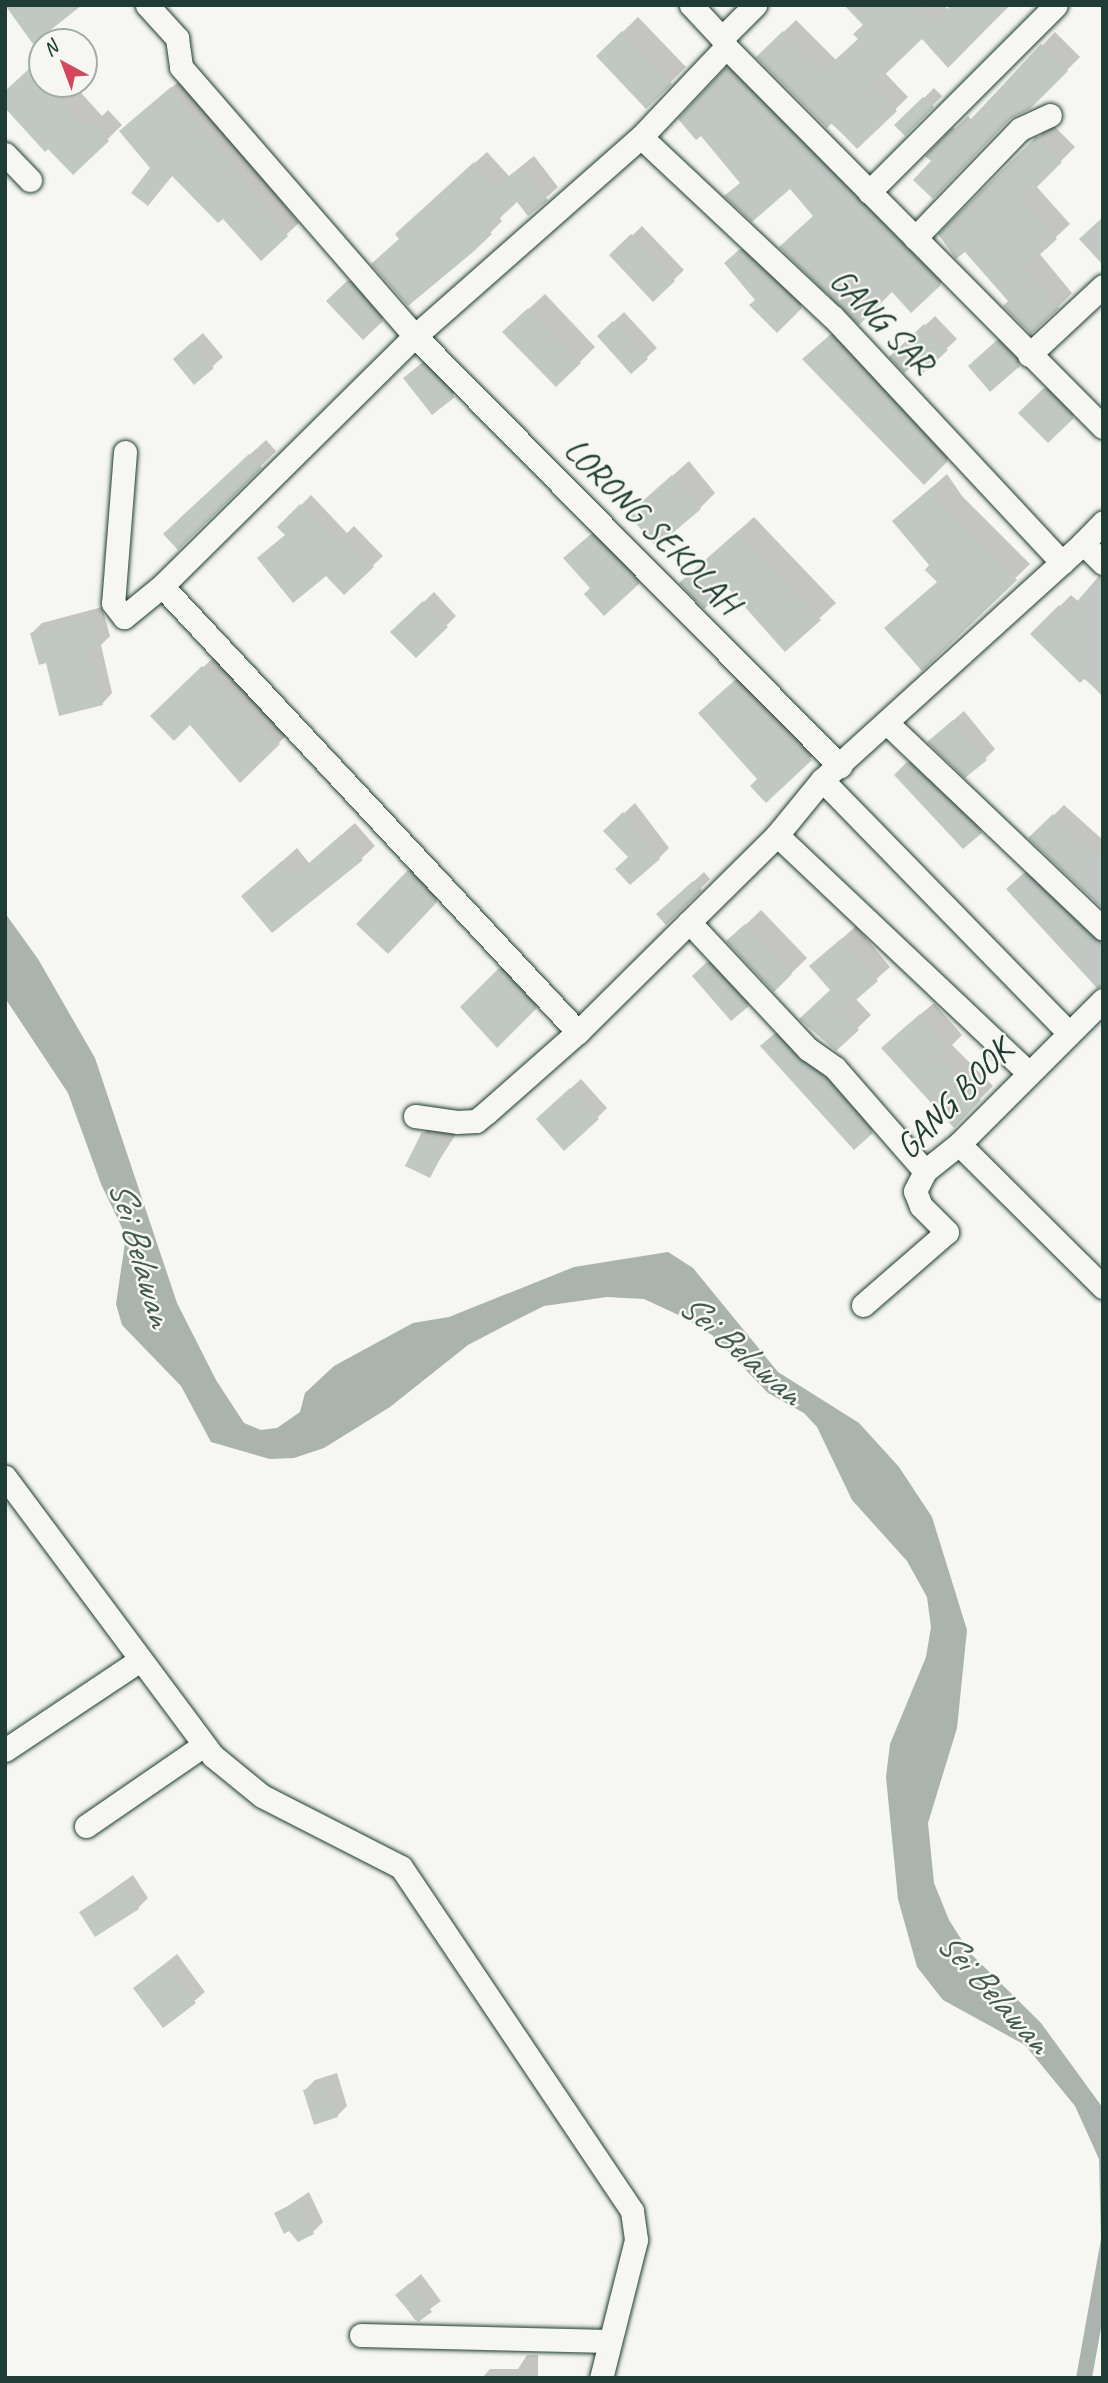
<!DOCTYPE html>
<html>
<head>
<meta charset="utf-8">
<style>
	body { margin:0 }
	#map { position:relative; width:1108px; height:2383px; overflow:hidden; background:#f6f6f2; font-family:Caveat,sans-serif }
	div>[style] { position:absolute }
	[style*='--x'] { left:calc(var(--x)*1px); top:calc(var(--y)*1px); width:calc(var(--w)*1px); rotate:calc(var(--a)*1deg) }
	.water>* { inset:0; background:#aab3ae }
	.shadow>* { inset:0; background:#0003 }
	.building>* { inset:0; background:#c1c8c3 }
	.roads { filter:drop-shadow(0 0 2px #1f3d34) drop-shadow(0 0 2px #1f3d34) }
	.minor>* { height:23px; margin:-11.5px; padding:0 11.5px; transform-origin:11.5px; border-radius:11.5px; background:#f6f6f2 }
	span { translate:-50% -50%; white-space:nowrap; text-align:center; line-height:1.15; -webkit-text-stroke:5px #f6f6f2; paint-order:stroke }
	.street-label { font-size:35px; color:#1f3d34 }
	.water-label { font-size:37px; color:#425a52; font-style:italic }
	.frame { position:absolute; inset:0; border:7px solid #1f3d34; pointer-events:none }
	.north { position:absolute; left:28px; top:28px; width:70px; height:70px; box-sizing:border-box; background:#f6f6f2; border:2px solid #a0aca6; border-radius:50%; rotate:319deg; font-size:19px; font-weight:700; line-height:28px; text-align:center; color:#1f3d34 }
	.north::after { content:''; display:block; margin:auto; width:24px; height:32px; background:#d1495b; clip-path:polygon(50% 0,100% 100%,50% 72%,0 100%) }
</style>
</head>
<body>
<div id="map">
	<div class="water">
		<div style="clip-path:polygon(5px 913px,38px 959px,95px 1058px,177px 1303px,216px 1380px,244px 1423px,261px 1430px,277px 1428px,300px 1412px,305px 1393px,334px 1366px,413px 1323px,449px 1317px,574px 1267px,668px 1252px,693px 1268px,778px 1372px,859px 1423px,899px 1467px,932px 1517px,967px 1630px,957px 1728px,928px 1823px,934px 1883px,949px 1920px,970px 1953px,1041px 2023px,1103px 2108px,1103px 2317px,1092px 2378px,1076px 2378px,1101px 2239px,1099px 2159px,1075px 2106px,1025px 2045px,943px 2000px,917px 1967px,898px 1899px,886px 1777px,890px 1744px,926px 1657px,931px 1627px,927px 1597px,907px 1561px,852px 1500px,817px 1427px,804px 1413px,768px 1393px,712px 1335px,685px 1318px,644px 1299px,607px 1297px,544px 1306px,514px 1321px,468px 1345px,390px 1407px,324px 1448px,294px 1458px,270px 1459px,211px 1442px,181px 1386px,122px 1325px,116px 1304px,126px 1236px,101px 1184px,68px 1093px,5px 998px)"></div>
	</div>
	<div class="shadow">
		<div style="clip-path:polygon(847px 5px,944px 5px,948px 10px,953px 5px,1010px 5px,948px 66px,922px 36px,885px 73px,908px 97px,857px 147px,758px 57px,796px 20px,836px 60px,860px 38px,865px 25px)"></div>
		<div style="clip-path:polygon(638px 17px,686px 67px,646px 106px,598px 56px)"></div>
		<div style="clip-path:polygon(1055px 32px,1080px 57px,1029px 108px,927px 156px,968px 116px,972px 120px)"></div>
		<div style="clip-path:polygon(42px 58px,42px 84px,73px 84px,102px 116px,108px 110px,122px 125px,74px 172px,13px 85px)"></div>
		<div style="clip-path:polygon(738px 58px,950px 273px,940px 284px,815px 216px,790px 186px,741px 182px,701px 133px,680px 119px)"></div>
		<div style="clip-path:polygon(184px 77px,299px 223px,261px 258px,223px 216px,173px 175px,148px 204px,152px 168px,133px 120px)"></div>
		<div style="clip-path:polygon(934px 88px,942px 96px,905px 134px,897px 125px)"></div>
		<div style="clip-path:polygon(1052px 124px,1075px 147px,1036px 186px,1070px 224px,1039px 253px,1072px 293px,1058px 307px,1010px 301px,965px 250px,940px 234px)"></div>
		<div style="clip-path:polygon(487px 152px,509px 176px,534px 156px,558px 187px,529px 213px,518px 199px,499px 217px,502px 221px,491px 232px,408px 304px,408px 223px)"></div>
		<div style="clip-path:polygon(642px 226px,684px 270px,654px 299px,612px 255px)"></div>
		<div style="clip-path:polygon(752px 241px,811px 296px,777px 330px,737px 253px)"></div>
		<div style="clip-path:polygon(359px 272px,392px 309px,363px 337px,329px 301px)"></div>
		<div style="clip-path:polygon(545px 294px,595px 347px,580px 362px,520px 317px)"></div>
		<div style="clip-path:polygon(624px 312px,657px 348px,631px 372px,599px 336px)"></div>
		<div style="clip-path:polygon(935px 316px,957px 339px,921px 372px,902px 347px)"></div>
		<div style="clip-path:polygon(841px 326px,957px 450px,924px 482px,814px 349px)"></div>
		<div style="clip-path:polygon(1008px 331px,1029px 354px,990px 389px,980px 356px)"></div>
		<div style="clip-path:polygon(203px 333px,223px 357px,195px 382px,185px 349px)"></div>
		<div style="clip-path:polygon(433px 354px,464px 385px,433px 412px,416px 368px)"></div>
		<div style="clip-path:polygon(1055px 379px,1083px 406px,1048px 440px,1021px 413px)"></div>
		<div style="clip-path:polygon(266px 440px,276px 451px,178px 548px,180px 518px)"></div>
		<div style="clip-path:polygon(689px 461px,715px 493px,700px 508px,630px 514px)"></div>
		<div style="clip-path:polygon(947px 474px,962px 496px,1030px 564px,922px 668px,939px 581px,932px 565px,894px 521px)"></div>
		<div style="clip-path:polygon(311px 495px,347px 533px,354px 526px,383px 556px,344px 593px,280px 527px)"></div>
		<div style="clip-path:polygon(754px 517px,836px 603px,785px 650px,728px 586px,697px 568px)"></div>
		<div style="clip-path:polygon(602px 525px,648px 572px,638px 582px,592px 588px,576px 548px)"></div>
		<div style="clip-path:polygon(1103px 575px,1103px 695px,1032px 634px,1071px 595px,1079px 602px)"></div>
		<div style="clip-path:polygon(434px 592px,456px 616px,416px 656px,393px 632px)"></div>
		<div style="clip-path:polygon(102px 607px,110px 636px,101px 645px,112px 693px,102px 704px,48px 660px,32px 633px,42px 623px)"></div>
		<div style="clip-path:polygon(216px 655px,291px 731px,240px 780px,190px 723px,153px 716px)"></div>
		<div style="clip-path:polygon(750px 668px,824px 745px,766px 801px,759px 779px,714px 699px)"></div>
		<div style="clip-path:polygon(964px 711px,995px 749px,985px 759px,940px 732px)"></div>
		<div style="clip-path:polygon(919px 753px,990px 822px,963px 847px,896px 775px)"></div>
		<div style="clip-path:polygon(635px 803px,669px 848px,659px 858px,630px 857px,605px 831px)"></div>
		<div style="clip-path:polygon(1064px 805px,1103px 840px,1101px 905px,1031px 838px)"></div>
		<div style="clip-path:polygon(355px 823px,375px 846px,361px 859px,243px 896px,297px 848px,309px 863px)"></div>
		<div style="clip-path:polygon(424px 856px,451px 885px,403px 936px,409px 871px)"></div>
		<div style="clip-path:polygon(1035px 864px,1103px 929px,1103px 982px,1018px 879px)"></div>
		<div style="clip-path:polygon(704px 872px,710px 879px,666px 922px,669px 904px)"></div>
		<div style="clip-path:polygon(761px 910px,807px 958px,774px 990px,729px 941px)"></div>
		<div style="clip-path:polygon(856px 926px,890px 967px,855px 998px,871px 1015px,836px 1049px,832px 989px,812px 966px)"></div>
		<div style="clip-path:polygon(719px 953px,757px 995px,747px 1005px,704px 966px)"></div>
		<div style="clip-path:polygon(515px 954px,551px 992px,497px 1045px,463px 1007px)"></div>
		<div style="clip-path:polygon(934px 1003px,962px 1035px,952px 1045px,993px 1086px,954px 1125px,896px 1035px)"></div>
		<div style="clip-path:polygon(789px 1021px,885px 1118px,854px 1147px,762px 1046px)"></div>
		<div style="clip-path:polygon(581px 1079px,607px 1108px,597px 1118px,548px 1109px)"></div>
		<div style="clip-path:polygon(434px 1123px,456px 1134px,429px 1176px,424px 1133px)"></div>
		<div style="clip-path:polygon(133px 1875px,148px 1898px,138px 1908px,81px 1912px)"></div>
		<div style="clip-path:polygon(177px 1954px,205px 1992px,164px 2026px,135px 1988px)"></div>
		<div style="clip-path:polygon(337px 2073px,347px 2106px,337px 2116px,305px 2090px,315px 2080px)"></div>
		<div style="clip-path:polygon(309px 2192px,323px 2222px,313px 2232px,276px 2214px)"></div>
		<div style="clip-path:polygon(421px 2274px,441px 2301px,415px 2320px,397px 2295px)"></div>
		<div style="clip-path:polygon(527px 2355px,538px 2355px,538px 2378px,482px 2378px,490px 2369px,518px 2369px)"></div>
	</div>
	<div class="building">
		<div style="clip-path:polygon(5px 5px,82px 5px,33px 44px)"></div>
		<div style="clip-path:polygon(844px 5px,919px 5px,935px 21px,951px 5px,1010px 5px,948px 68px,922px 39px,873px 86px,897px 111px,857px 149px,832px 123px,827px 128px,756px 57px,783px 31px,823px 71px,858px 39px,853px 34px,863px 25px)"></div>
		<div style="clip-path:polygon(622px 31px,672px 84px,646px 109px,596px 56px)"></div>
		<div style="clip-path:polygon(1041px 44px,1068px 71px,1030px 109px,1010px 119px,933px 199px,913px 180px,931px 161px,925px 156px,953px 127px,958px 133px)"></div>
		<div style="clip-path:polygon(31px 67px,87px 129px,93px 123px,109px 141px,73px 175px,48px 149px,45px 152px,5px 108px,5px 91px)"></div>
		<div style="clip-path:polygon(726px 67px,941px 285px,911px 313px,892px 292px,859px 325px,779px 247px,813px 216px,790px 189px,752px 222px,724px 196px,740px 183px,701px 136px,696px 140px,678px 119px)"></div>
		<div style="clip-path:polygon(171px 87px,288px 236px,261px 261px,223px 219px,218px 223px,172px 176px,148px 206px,131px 193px,150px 168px,119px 131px)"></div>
		<div style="clip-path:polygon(923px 97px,934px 107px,905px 136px,894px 125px)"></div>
		<div style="clip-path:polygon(1037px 136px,1062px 162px,1023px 201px,1057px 239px,1025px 268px,1059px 308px,1031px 334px,1003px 306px,1008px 301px,965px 252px,956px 259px,938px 234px)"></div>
		<div style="clip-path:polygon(474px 162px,497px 187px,521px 167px,548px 200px,528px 216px,517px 202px,488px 229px,492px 234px,473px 252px,408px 306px,371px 264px,399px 239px,395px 234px)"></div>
		<div style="clip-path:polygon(1103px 217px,1103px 265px,1079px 239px)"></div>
		<div style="clip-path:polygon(631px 234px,675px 281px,653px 302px,609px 255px)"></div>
		<div style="clip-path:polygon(740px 249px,802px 308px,777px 333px,749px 305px,755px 300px,724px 263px)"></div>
		<div style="clip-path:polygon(348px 280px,383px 321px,363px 340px,326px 301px)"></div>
		<div style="clip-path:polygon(528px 308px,581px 363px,556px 387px,502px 332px)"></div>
		<div style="clip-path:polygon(613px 321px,648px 359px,631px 374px,597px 336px)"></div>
		<div style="clip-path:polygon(924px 324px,948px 350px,921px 375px,913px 366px,904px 373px,889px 357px)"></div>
		<div style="clip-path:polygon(830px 335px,948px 461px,924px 485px,802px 359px)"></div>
		<div style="clip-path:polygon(997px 340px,1020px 366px,990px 392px,968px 366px)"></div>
		<div style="clip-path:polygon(192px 342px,214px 368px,194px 385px,173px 359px)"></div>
		<div style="clip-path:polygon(422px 363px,455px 397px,432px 415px,403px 378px)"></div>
		<div style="clip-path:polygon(1044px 388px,1074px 418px,1048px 443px,1018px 413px)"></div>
		<div style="clip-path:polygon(249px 454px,262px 468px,178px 550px,163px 534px)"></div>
		<div style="clip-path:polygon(672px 475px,701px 509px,656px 547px,628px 514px)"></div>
		<div style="clip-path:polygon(932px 487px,947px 511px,1017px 580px,922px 671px,884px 628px,937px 582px,925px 570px,929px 565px,892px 521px)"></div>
		<div style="clip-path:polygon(300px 504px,336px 541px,343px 535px,374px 567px,344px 595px,326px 576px,293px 603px,257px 558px,285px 535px,277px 527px)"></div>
		<div style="clip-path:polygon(738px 531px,821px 620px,785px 652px,728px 588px,704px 609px,679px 583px)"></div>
		<div style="clip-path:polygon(591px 534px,640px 583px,604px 616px,584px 594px,590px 588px,563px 558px)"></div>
		<div style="clip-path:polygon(1099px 576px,1103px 577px,1103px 697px,1085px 678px,1080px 683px,1030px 634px,1059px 605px,1067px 613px)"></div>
		<div style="clip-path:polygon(423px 601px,448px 627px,416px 658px,390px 632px)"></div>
		<div style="clip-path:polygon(92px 616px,101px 648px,90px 650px,103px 705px,59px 716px,46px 663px,39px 665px,30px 633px)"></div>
		<div style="clip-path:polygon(202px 666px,280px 744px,240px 783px,190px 725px,174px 741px,150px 716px)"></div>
		<div style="clip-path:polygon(735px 680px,793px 745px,796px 742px,812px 760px,766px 803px,750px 786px,757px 779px,698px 713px)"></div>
		<div style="clip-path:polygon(953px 720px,987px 760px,965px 778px,927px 742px)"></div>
		<div style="clip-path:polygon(907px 762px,982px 833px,963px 849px,894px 775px)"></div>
		<div style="clip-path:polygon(623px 812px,660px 859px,630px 885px,615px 869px,628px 857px,603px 831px)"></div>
		<div style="clip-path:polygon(1053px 814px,1103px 862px,1101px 907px,1028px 838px)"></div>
		<div style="clip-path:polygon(341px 835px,363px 860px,272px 933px,241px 896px,282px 861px,295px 876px)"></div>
		<div style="clip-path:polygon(408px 870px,437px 902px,388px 954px,356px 924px)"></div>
		<div style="clip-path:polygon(1024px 873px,1093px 939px,1103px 943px,1103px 986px,1097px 988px,1006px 889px)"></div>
		<div style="clip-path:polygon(693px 881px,702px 890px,666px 925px,656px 914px)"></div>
		<div style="clip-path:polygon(745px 924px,792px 974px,774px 992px,726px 941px)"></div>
		<div style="clip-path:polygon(842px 938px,878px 981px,843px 1011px,859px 1030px,836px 1051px,799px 1019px,830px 990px,809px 966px)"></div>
		<div style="clip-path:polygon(707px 962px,749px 1006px,731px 1021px,692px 976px)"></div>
		<div style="clip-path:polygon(499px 968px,537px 1008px,497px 1048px,460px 1007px)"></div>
		<div style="clip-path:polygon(920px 1014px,950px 1049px,939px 1058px,981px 1100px,954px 1128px,881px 1048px)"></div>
		<div style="clip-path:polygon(774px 1034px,826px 1078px,873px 1133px,854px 1150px,760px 1046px)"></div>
		<div style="clip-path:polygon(570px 1088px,599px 1119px,564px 1151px,536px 1119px)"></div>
		<div style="clip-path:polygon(422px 1132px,447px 1145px,430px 1178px,405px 1166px)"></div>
		<div style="clip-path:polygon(123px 1884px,139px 1909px,95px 1937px,79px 1912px)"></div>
		<div style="clip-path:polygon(166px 1963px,196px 2003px,163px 2028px,133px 1988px)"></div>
		<div style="clip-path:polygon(327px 2082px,338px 2117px,314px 2125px,303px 2090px)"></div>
		<div style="clip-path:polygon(298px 2201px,314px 2234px,298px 2242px,289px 2231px,284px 2234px,274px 2213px)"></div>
		<div style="clip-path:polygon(410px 2283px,432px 2312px,418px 2322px,395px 2295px)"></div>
	</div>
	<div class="roads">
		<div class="minor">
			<div style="--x:147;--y:5;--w:45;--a:47.7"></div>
			<div style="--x:177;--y:38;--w:29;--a:82"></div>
			<div style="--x:181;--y:67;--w:357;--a:49"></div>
			<div style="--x:415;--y:336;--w:301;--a:-41.4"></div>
			<div style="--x:641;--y:137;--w:124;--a:-46.6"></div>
			<div style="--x:726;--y:47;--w:10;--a:-114"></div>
			<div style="--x:722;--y:38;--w:47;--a:-45"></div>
			<div style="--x:691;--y:5;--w:45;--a:46.8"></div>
			<div style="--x:726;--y:47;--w:535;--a:45.23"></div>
			<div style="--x:641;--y:137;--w:263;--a:43.2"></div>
			<div style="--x:833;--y:317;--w:336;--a:47"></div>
			<div style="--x:5;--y:154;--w:36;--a:46"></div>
			<div style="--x:869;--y:192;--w:264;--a:-45"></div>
			<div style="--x:915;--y:238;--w:151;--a:-46.1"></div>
			<div style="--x:1020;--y:129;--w:33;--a:-25"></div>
			<div style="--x:1029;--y:355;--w:101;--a:-43"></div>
			<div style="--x:125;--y:452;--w:151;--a:94.5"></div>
			<div style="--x:113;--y:603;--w:18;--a:52"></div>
			<div style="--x:124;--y:617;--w:49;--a:-39.2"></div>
			<div style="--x:162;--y:586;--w:356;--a:-44.7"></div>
			<div style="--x:415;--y:336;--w:605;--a:45.34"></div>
			<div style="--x:1083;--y:543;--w:29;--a:-46"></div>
			<div style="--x:162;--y:586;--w:610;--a:46.99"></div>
			<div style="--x:887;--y:723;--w:298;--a:43.6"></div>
			<div style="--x:777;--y:835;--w:347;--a:43.4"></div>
			<div style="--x:689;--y:922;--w:174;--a:46.9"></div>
			<div style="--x:808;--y:1049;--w:33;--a:35"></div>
			<div style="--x:835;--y:1068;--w:137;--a:48.9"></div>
			<div style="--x:1068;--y:1032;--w:352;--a:-134.3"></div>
			<div style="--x:822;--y:780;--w:353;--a:-42.2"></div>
			<div style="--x:1083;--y:543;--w:28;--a:45"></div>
			<div style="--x:415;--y:1116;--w:42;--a:8.1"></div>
			<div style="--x:457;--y:1122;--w:19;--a:-3"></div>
			<div style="--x:476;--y:1121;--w:13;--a:-39"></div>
			<div style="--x:486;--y:1113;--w:123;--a:-41.4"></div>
			<div style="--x:578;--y:1032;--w:280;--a:-44.7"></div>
			<div style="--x:777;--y:835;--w:71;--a:-50.7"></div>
			<div style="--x:959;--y:1144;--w:203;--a:44.8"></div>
			<div style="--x:863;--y:1305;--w:111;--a:-41"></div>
			<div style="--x:947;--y:1232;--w:37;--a:-135"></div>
			<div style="--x:921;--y:1206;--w:16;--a:-112"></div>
			<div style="--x:915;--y:1191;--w:22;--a:-63"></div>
			<div style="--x:925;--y:1171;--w:43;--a:-38.5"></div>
			<div style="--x:959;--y:1144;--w:204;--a:-45"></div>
			<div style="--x:5;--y:1477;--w:348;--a:53.3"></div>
			<div style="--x:213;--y:1756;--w:63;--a:39.2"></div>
			<div style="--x:262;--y:1796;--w:156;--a:27.1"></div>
			<div style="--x:401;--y:1867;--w:414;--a:56.1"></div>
			<div style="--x:632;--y:2211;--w:29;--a:82"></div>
			<div style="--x:636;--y:2240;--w:142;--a:104.2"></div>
			<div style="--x:5;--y:1750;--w:162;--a:-33.7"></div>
			<div style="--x:86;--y:1826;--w:143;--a:-34.5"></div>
			<div style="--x:361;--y:2335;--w:247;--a:1.4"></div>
		</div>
	</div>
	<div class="street-label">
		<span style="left:882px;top:321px;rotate:46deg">GANG SAR</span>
		<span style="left:652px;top:526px;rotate:45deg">LORONG SEKOLAH</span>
		<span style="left:954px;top:1099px;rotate:-46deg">GANG BOOK</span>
	</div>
	<div class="water-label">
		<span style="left:141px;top:1253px;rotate:74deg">Sei Belawan</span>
		<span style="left:741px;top:1349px;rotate:41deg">Sei Belawan</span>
		<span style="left:994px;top:1992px;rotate:48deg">Sei Belawan</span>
	</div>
	<div class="frame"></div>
	<div class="north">N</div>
</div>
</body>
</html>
